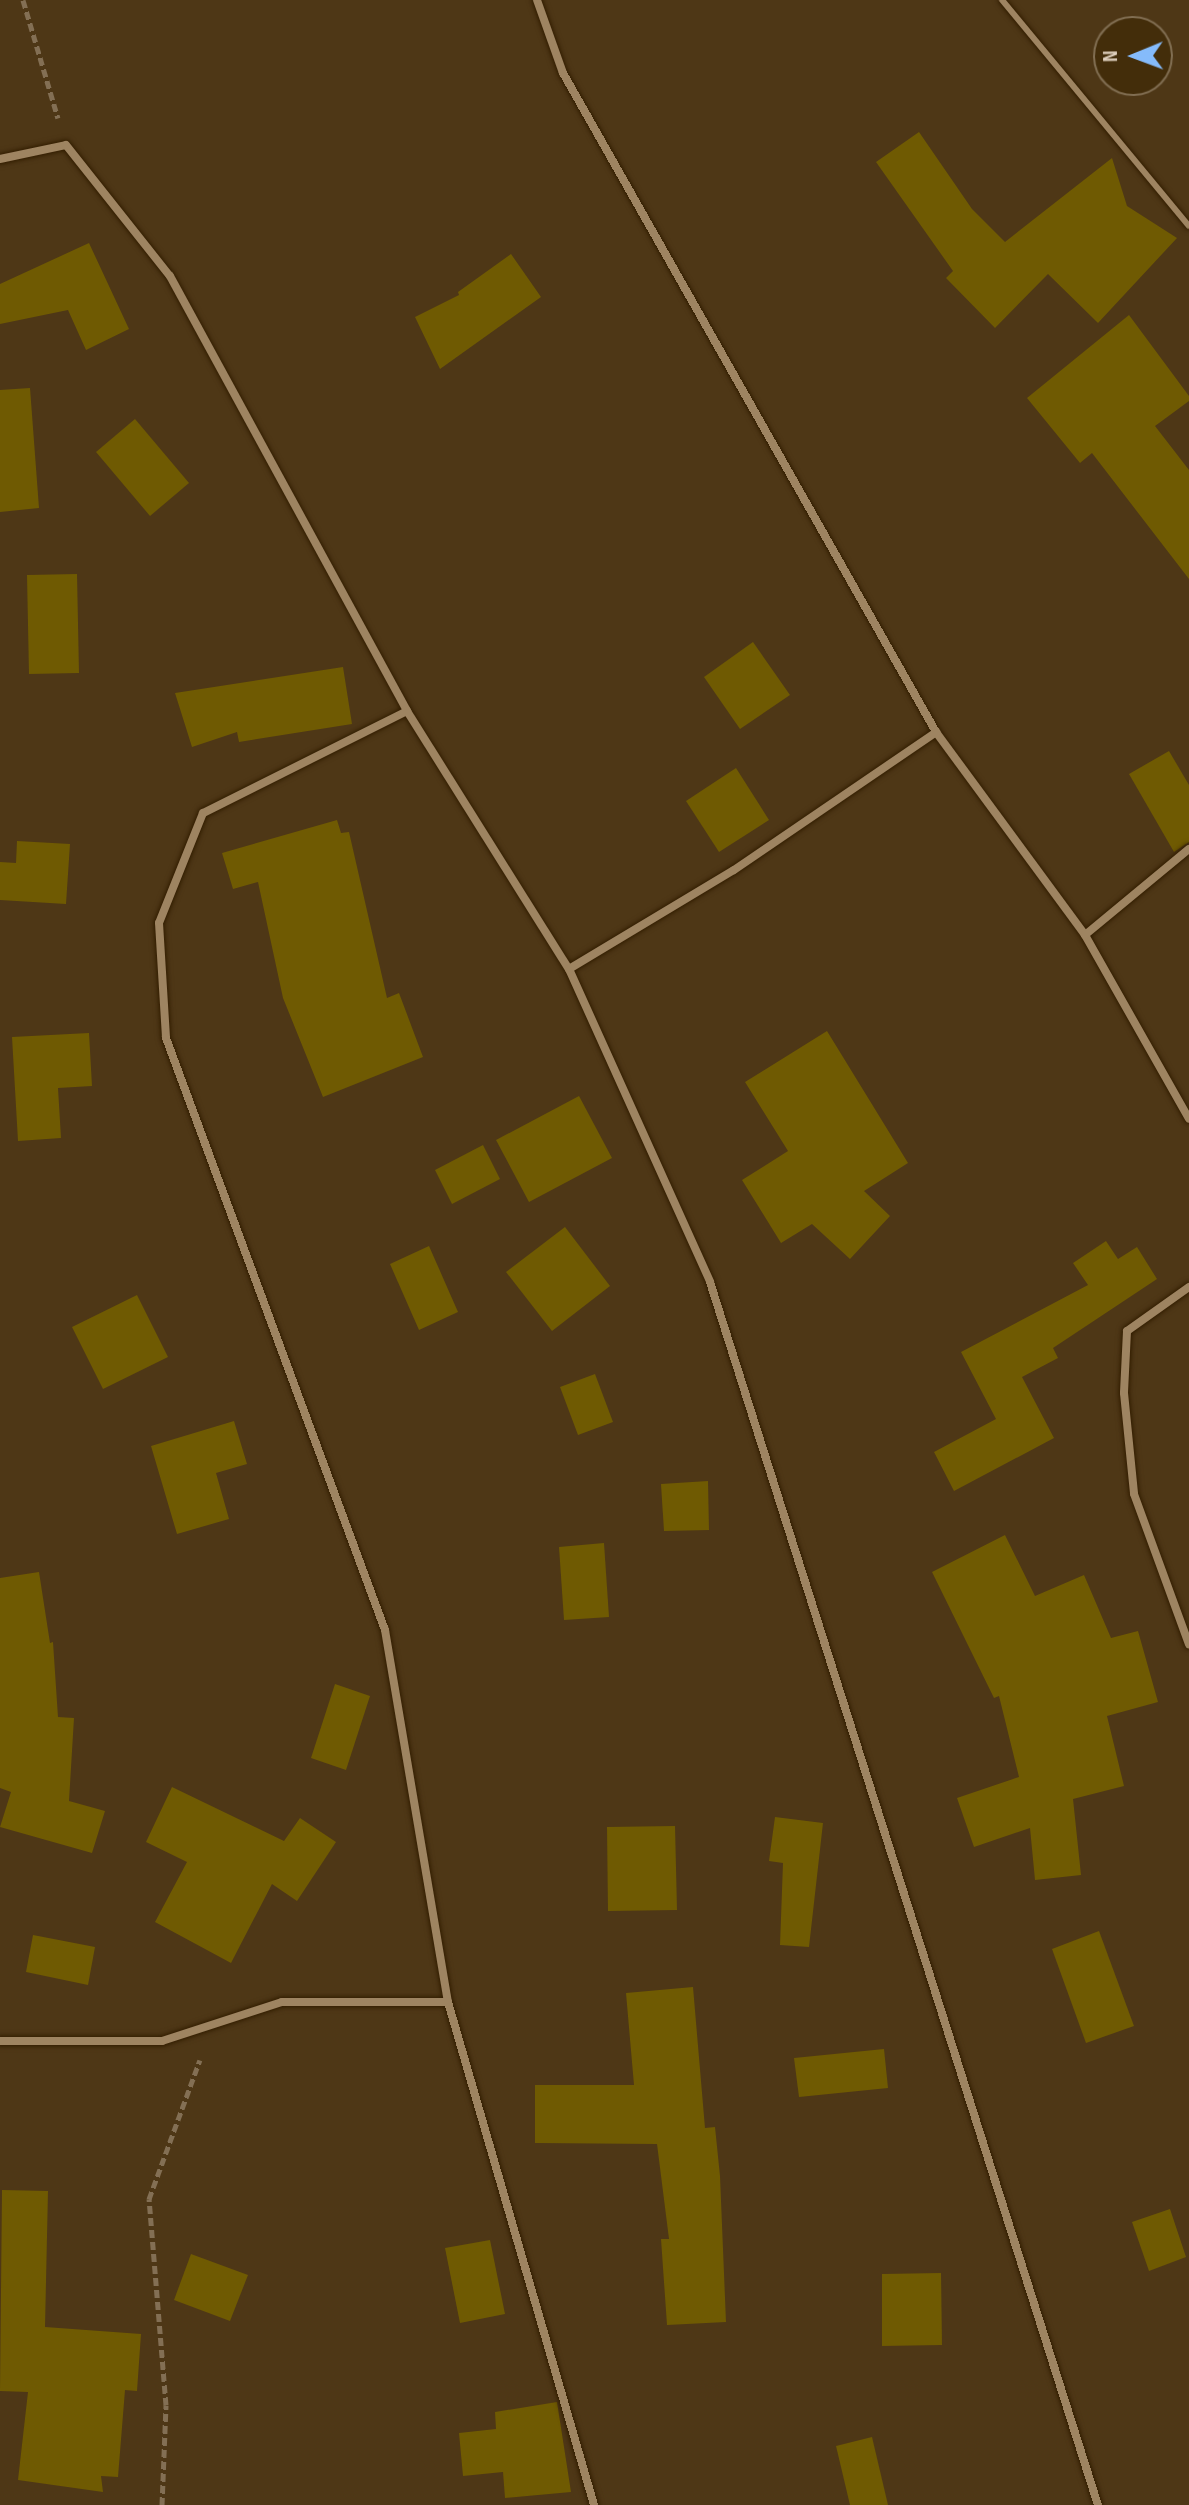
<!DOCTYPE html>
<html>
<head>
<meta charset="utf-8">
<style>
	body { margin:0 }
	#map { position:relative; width:1189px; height:2505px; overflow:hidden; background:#4e3716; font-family:"Sofia Sans Condensed",sans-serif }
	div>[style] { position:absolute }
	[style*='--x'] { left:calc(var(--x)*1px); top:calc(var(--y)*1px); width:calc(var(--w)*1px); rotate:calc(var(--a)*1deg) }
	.building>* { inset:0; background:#6f5a02 }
	.path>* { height:5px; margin-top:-2.5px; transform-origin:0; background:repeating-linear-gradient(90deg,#836f54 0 8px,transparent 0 12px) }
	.roads { filter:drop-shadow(0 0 2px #331e00) drop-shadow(0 0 2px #331e00) }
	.lane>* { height:6px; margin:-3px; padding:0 3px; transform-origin:3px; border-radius:3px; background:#9e8461 }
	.street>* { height:8px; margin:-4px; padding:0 4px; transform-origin:4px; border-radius:4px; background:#9e8461 }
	span { translate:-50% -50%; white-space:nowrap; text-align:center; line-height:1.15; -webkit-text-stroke:6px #432d0a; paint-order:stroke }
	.north { position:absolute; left:1093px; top:16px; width:80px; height:80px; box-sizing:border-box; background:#432d0a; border:2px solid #816e52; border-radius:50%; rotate:269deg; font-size:22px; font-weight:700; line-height:32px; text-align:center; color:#decfbd }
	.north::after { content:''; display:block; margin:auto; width:28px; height:36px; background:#85bbfb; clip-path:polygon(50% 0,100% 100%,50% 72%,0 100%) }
</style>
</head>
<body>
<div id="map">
	<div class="building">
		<div style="clip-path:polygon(919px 132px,972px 209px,1005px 242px,1112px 158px,1127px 206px,1177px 238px,1098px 323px,1048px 274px,995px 328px,946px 278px,953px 271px,876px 162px)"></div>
		<div style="clip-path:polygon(89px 243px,129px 329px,86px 350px,68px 310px,0 324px,0 284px)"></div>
		<div style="clip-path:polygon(511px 254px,541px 297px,440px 369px,415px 317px,459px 295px,458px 292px)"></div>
		<div style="clip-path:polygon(1129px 315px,1189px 396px,1189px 401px,1155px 426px,1189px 470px,1189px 579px,1092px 453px,1080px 463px,1027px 398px)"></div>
		<div style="clip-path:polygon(30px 388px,39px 508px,0 512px,0 390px)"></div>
		<div style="clip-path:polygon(135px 419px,189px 483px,150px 516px,96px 452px)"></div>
		<div style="clip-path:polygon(77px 574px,79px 673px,29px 674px,27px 575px)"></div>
		<div style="clip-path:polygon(753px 642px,790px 695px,740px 729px,704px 677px)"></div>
		<div style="clip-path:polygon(343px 667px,352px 724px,239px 742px,237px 732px,192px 747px,175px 693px)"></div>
		<div style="clip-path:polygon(1169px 751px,1189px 785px,1189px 842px,1174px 852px,1129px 774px)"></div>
		<div style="clip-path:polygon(736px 768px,769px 820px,719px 852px,686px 801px)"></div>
		<div style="clip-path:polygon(337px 820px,341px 833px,349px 832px,387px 998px,399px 993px,423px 1057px,323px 1097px,283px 998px,258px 882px,233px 889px,222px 853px)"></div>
		<div style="clip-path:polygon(17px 841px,70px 844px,66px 904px,0 900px,0 862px,16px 863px)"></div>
		<div style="clip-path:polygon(827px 1031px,908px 1163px,864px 1191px,890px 1216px,850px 1259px,812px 1224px,781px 1243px,742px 1180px,788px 1151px,745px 1082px)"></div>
		<div style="clip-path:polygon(89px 1033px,92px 1086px,58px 1088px,61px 1138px,18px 1141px,12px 1037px)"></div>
		<div style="clip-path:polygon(579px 1096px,612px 1158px,529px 1202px,496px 1140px)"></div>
		<div style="clip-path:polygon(483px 1145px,500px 1179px,452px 1204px,435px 1170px)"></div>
		<div style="clip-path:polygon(565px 1227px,610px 1286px,552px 1331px,506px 1272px)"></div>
		<div style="clip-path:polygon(1106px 1241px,1118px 1259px,1137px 1247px,1157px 1279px,1053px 1348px,1058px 1358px,1022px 1377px,1054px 1438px,954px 1491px,934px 1452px,996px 1419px,961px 1352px,1088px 1285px,1073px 1263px)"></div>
		<div style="clip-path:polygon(429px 1246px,458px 1312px,419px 1330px,390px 1264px)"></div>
		<div style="clip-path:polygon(137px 1295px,168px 1357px,103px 1389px,72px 1327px)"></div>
		<div style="clip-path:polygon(595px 1374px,613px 1422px,578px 1435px,560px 1387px)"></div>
		<div style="clip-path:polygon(234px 1421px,247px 1464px,216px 1473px,229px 1519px,177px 1534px,151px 1446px)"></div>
		<div style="clip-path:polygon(708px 1481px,709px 1530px,664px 1531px,661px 1484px)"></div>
		<div style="clip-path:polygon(1005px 1535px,1035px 1596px,1084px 1575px,1111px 1638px,1138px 1631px,1158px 1702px,1107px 1716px,1124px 1786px,1073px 1799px,1081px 1875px,1035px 1880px,1030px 1828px,974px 1847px,957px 1798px,1019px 1777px,999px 1696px,994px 1698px,932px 1572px)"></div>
		<div style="clip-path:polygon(604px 1543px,609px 1617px,564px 1620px,559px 1547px)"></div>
		<div style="clip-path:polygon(39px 1572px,50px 1643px,53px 1642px,58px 1717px,74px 1718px,69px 1801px,105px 1811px,92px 1853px,0 1827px,11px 1792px,0 1788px,0 1578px)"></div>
		<div style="clip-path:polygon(335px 1684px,370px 1696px,346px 1770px,311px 1758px)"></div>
		<div style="clip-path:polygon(172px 1787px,284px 1841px,300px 1818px,336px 1842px,297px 1901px,272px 1884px,231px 1963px,155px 1922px,187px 1862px,146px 1842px)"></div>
		<div style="clip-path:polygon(775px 1817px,823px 1823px,809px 1947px,780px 1945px,783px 1863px,769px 1861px)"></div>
		<div style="clip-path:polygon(675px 1826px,677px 1910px,608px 1911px,607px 1827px)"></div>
		<div style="clip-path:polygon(1099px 1931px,1134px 2026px,1086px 2043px,1052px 1949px)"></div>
		<div style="clip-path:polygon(33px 1935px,95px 1947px,88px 1985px,26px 1972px)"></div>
		<div style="clip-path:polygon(693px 1987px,705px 2128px,715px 2127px,720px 2176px,726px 2322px,667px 2325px,661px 2239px,669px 2239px,657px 2144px,535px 2143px,535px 2085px,634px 2085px,626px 1993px)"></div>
		<div style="clip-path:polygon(884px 2049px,888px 2088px,799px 2097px,794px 2058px)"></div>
		<div style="clip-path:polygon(2px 2190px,48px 2191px,45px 2327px,141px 2334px,137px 2391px,125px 2390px,118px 2477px,101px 2476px,103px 2492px,18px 2480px,28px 2392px,0 2391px)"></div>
		<div style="clip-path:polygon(1170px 2209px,1186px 2257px,1149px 2271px,1132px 2222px)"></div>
		<div style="clip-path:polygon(490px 2240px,505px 2314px,460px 2323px,445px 2248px)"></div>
		<div style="clip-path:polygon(191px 2254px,248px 2275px,230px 2321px,174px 2300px)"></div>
		<div style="clip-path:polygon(941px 2273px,942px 2345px,882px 2346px,882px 2274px)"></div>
		<div style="clip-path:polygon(557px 2402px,571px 2492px,505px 2498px,503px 2472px,463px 2476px,459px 2433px,496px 2429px,495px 2412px)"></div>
		<div style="clip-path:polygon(872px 2437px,888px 2505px,850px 2505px,836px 2446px)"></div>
	</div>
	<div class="path">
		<div style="--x:23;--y:0;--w:123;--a:73.5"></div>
		<div style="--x:162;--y:2505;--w:100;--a:-87.7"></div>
		<div style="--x:166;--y:2405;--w:207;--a:-94.7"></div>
		<div style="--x:149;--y:2199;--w:148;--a:-69.9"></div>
	</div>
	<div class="roads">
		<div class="lane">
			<div style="--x:1002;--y:0;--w:293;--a:50.4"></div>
		</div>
		<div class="street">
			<div style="--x:537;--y:0;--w:77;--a:70.4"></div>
			<div style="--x:563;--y:73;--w:757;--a:60.49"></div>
			<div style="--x:936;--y:732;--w:252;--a:53.7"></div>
			<div style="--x:1085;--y:935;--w:211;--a:60.5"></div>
			<div style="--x:0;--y:159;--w:67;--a:-12"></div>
			<div style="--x:66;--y:145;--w:167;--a:51.6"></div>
			<div style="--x:170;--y:276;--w:495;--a:61.4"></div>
			<div style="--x:407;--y:711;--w:305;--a:57.9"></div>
			<div style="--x:569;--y:969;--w:343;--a:65.7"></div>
			<div style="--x:710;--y:1282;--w:1283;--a:72.4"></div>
			<div style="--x:407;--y:711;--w:228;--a:153.4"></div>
			<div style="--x:203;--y:813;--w:118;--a:111.8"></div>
			<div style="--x:159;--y:923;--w:115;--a:86.5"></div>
			<div style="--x:166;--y:1038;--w:631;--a:69.7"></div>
			<div style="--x:385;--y:1630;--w:377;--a:80.4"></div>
			<div style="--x:448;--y:2002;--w:524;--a:73.81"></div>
			<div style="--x:1085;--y:935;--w:135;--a:-39.6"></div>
			<div style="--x:569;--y:969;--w:192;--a:-31"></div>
			<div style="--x:734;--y:870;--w:245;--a:-34.3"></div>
			<div style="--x:1189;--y:1287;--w:76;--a:144.6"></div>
			<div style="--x:1127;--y:1331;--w:62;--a:92.8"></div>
			<div style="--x:1124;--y:1393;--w:101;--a:84.3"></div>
			<div style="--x:1134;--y:1494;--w:160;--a:69.9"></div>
			<div style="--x:0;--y:2041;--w:162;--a:0"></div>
			<div style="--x:162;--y:2041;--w:126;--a:-18"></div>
			<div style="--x:282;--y:2002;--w:166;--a:0"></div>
		</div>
	</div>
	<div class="north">N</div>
</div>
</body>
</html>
